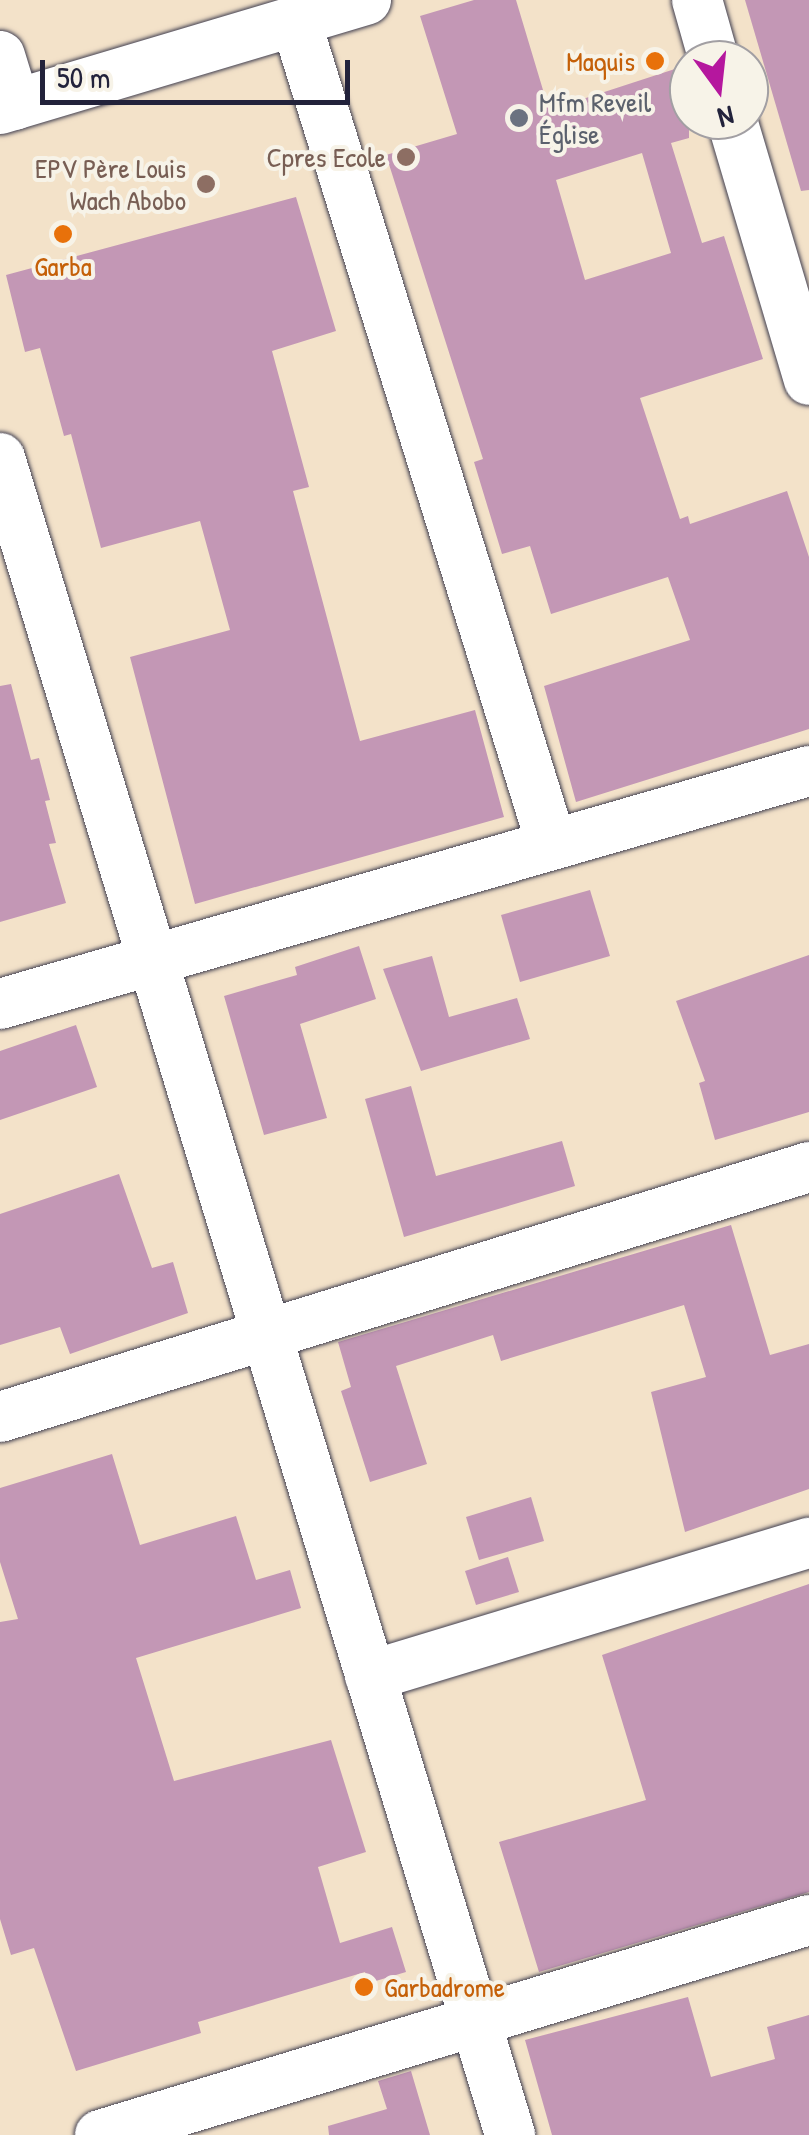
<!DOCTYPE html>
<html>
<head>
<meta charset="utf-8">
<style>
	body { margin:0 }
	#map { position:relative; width:809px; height:2135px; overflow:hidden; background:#f3e2c9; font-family:"Patrick Hand",sans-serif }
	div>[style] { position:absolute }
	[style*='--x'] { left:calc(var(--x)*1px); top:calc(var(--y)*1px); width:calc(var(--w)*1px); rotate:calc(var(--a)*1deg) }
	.building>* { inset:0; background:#c397b5 }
	.roads { filter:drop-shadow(0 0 2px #413f50) drop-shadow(0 0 2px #413f50) }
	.minor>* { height:50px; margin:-25px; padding:0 25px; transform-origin:25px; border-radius:25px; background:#fff }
	.dots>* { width:28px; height:28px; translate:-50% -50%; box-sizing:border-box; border:5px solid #f7f3e8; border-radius:50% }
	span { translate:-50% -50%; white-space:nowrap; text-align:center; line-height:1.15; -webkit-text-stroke:8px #f7f3e8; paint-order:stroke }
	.food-label { font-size:28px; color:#c56008 }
	.right { translate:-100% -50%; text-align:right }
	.left { translate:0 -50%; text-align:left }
	.worship-label { font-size:28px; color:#5b616d }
	.education-label { font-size:28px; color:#785e54 }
	.north { position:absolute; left:669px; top:40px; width:100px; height:100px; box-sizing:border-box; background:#f7f3e8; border:2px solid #a29fa3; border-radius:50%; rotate:165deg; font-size:28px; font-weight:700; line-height:40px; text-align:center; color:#22223b }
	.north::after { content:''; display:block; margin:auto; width:35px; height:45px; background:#b5179e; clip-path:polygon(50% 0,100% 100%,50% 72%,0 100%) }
	.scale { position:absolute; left:40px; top:60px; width:310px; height:45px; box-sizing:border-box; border:5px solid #22223b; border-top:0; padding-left:12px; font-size:30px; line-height:35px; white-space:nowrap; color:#22223b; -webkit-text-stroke:8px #f7f3e8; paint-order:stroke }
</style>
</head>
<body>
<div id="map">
	<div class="building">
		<div style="clip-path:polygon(evenodd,474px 0,516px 0,549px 110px,681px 67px,689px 92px,689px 138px,671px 143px,702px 243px,724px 236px,763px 359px,640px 398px,680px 519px,688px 516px,690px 524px,787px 491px,809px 557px,809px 729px,576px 802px,544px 686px,690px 640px,668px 577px,551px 614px,530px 546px,502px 554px,474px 462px,483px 459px,386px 155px,457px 134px,420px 16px,474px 0,642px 153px,671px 253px,585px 280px,556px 180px,642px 153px)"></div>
		<div style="clip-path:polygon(745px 0,809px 0,809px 190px,801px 191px)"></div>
		<div style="clip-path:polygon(296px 197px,336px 331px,272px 351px,309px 487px,293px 491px,360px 741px,475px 710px,504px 817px,195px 904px,130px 657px,230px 630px,200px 521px,101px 548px,71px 434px,64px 436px,40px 348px,25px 352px,6px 275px)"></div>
		<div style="clip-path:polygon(11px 684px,31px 760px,39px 758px,50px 800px,45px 801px,56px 843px,49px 844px,66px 903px,0 922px,0 686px)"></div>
		<div style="clip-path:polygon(590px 890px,610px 956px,520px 982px,501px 915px)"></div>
		<div style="clip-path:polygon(359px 946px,376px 999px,300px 1024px,327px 1118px,264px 1135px,224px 996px,297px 975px,295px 967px)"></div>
		<div style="clip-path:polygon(809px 955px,809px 1112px,715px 1140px,699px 1083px,705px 1081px,676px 1001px)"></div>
		<div style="clip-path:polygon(432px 956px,449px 1017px,517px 998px,530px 1039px,421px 1071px,383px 969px)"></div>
		<div style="clip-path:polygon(76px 1025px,97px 1087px,0 1120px,0 1051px)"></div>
		<div style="clip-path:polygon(411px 1086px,436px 1176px,562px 1141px,575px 1186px,404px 1237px,365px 1099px)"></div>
		<div style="clip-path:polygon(119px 1174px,152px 1268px,173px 1262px,188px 1313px,70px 1354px,60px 1327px,0 1345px,0 1214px)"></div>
		<div style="clip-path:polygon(731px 1225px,770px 1355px,809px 1344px,809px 1489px,685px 1532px,651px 1392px,706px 1377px,684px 1305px,501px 1361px,493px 1335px,396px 1366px,427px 1464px,370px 1482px,341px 1391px,351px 1387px,338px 1342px)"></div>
		<div style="clip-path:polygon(112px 1454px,140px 1545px,236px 1516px,256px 1580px,290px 1570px,301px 1608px,136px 1658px,174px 1781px,331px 1740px,366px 1852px,318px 1867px,340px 1943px,392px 1927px,406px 1972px,369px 1983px,365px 1972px,198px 2022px,201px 2033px,76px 2071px,34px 1948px,11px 1955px,0 1919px,0 1622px,18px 1619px,0 1562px,0 1488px)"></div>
		<div style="clip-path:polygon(531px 1497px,544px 1541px,479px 1560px,466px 1517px)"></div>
		<div style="clip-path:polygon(508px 1557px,519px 1592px,476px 1605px,465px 1571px)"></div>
		<div style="clip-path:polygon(809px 1584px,809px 1892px,539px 1972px,499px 1842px,646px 1800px,602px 1655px)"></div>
		<div style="clip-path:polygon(688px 1997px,711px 2077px,775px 2059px,767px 2027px,809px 2015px,809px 2135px,552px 2135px,525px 2040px)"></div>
		<div style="clip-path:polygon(411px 2071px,430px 2135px,329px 2135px,328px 2126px,387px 2109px,378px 2081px)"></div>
	</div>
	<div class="roads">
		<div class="minor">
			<div style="--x:697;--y:0;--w:62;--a:74.2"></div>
			<div style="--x:296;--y:22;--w:859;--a:72.73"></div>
			<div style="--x:0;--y:56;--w:51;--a:73"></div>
			<div style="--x:0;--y:109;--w:382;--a:-16.6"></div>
			<div style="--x:732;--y:120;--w:271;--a:73.5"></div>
			<div style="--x:0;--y:458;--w:1753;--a:73.08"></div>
			<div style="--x:0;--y:1004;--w:842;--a:-16.07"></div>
			<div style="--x:0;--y:1417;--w:847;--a:-17.17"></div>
			<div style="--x:370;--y:1676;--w:459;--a:-16.9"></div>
			<div style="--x:100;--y:2135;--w:741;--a:-16.87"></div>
		</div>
	</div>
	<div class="dots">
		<div style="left:655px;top:61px;background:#e8710a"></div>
		<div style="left:519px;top:118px;background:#6b7280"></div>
		<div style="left:406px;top:157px;background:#8d6e63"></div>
		<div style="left:206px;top:184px;background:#8d6e63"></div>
		<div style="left:63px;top:234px;background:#e8710a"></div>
		<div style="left:364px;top:1987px;background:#e8710a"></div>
	</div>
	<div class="food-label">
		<span class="right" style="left:635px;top:61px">Maquis</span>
		<span style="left:63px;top:266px">Garba</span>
		<span class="left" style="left:384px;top:1987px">Garbadrome</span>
	</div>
	<div class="worship-label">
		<span class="left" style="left:539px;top:118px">Mfm Reveil<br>Église</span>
	</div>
	<div class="education-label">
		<span class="right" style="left:386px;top:157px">Cpres Ecole</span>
		<span class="right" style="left:186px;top:184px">EPV Père Louis<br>Wach Abobo</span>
	</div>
	<div class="north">N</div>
	<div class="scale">50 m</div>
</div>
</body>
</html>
